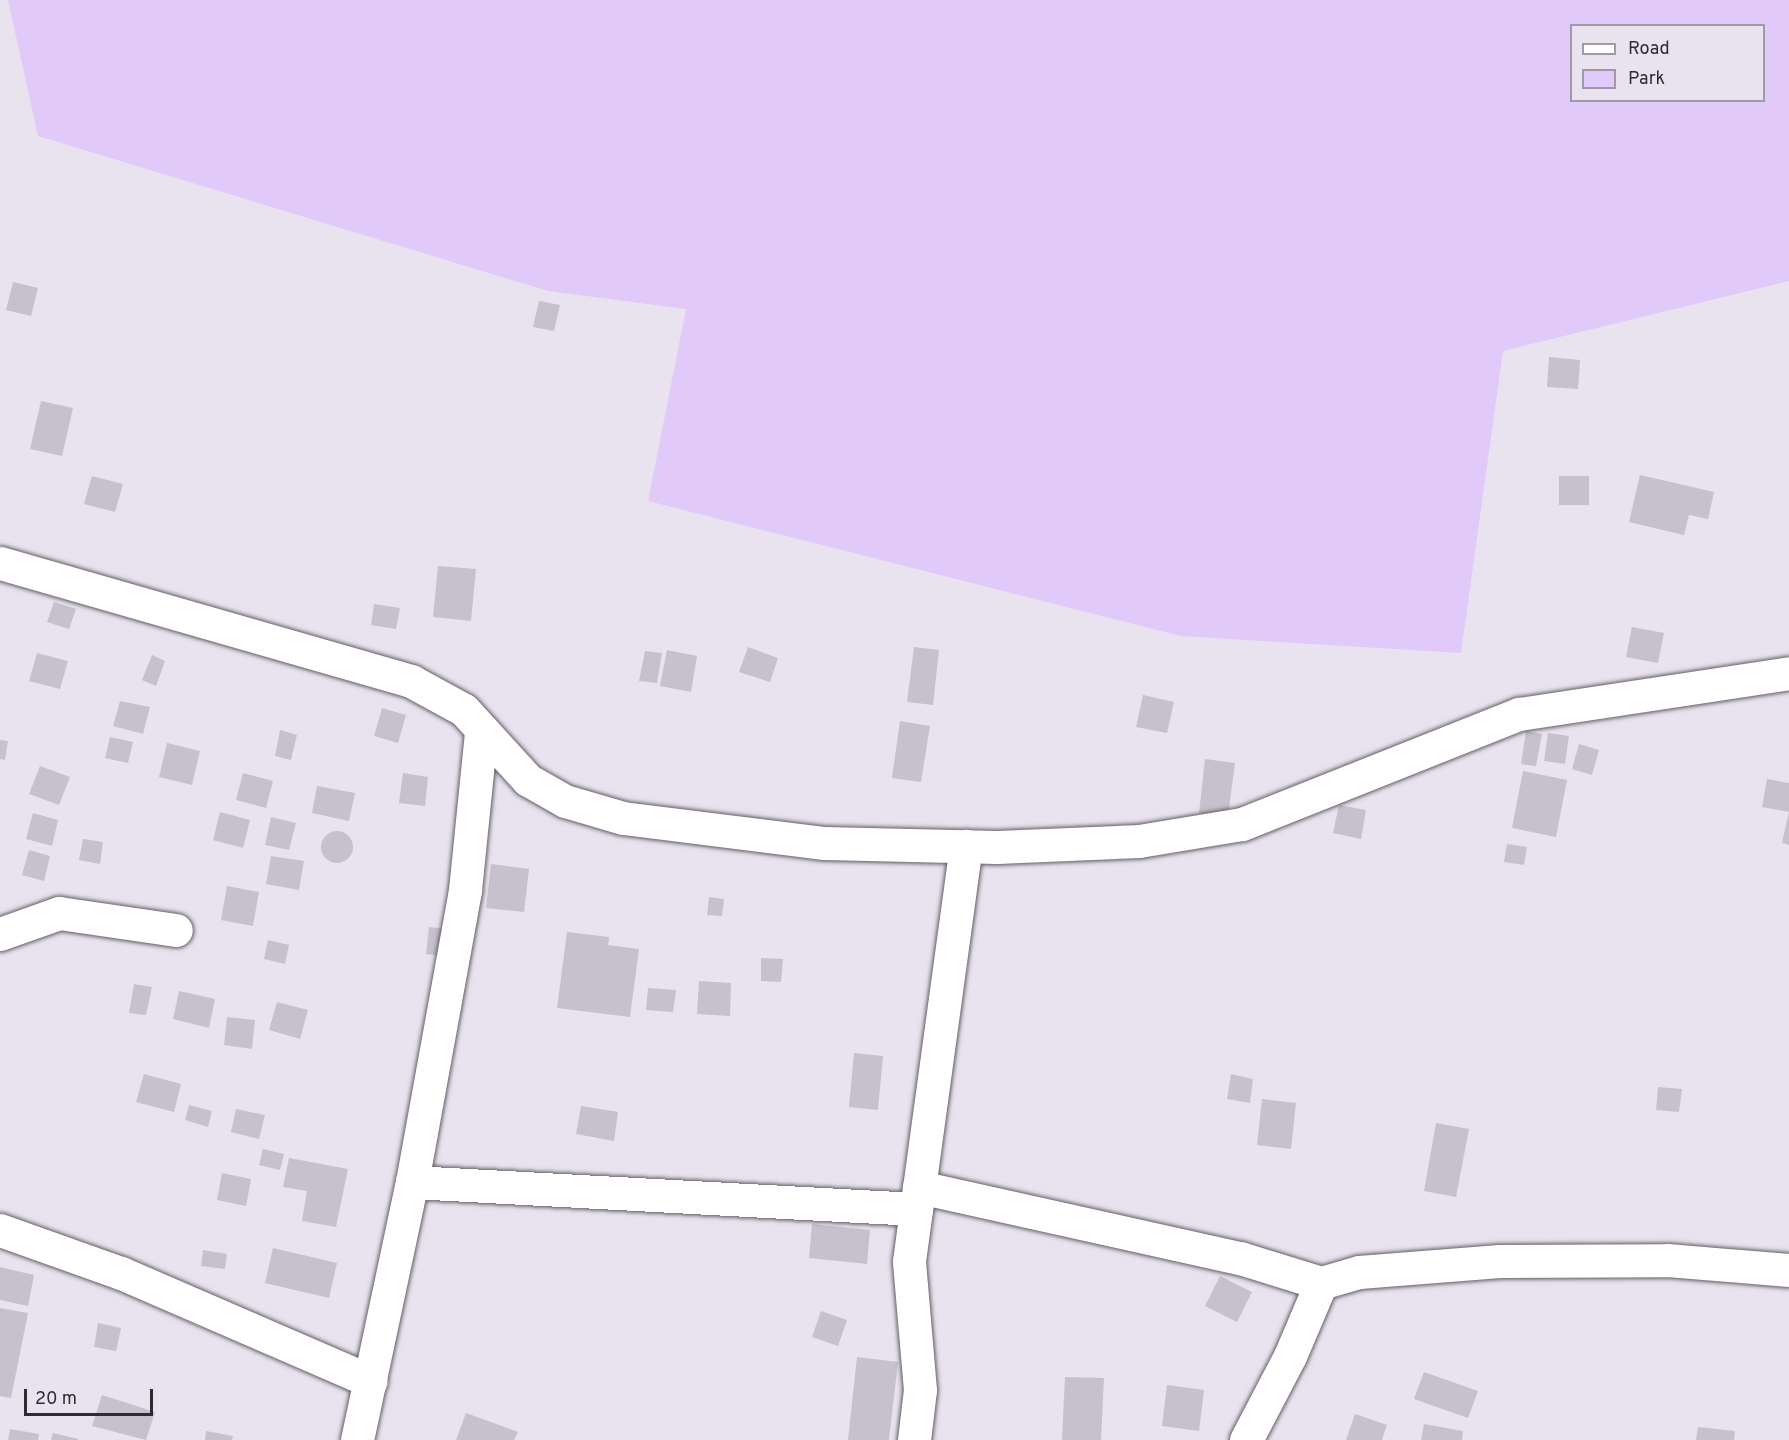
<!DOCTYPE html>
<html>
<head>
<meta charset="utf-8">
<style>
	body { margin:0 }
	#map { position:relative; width:1789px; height:1440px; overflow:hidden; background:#e9e3ef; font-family:Overpass,sans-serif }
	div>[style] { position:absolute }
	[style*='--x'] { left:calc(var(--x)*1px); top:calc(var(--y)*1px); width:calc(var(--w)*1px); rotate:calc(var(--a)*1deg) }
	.green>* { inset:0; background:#e1c9f9 }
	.building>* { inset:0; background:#c6c1cc }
	.round { border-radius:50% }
	.roads { filter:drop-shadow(0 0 2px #635e68) drop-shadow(0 0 2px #635e68) }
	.street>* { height:33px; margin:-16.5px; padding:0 16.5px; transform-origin:16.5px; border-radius:16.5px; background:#fff }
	span { translate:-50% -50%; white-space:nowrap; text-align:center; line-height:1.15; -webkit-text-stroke:4.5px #e9e3ef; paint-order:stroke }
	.legend { position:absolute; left:1570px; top:24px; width:195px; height:78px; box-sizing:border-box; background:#e9e3ef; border:2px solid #9f9aa3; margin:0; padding:8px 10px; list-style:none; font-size:18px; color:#2f2c31 }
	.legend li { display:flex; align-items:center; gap:12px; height:30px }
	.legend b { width:30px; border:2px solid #9f9aa3 }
	.scale { position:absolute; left:24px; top:1389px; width:129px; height:27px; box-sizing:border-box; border:3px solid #2f2c31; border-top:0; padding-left:8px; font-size:18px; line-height:21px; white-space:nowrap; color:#2f2c31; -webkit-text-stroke:4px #e9e3ef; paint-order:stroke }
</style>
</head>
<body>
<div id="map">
	<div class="green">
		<div style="clip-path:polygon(evenodd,8px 0,1789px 0,1789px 281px,1503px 351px,1461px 653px,1181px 636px,648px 501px,686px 309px,548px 291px,38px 136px,8px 0,1572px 26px,1764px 26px,1764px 100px,1572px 100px,1572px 26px)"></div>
	</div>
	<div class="building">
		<div style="clip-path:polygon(13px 282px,38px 288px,31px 316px,6px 310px)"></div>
		<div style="clip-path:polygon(539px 301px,560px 305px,554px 331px,533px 327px)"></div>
		<div style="clip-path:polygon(1549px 357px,1580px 360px,1578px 389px,1547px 387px)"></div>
		<div style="clip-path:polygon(41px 401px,73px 408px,62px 456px,30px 449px)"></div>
		<div style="clip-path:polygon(1640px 475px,1714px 492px,1708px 519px,1689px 515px,1684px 535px,1629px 522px)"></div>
		<div style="clip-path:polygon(92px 476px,123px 484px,115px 512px,84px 504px)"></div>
		<div style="clip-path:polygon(1559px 476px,1589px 476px,1589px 505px,1559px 505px)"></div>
		<div style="clip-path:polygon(438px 566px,476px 569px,471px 621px,433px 617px)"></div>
		<div style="clip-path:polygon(54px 602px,76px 609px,69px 629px,47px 622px)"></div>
		<div style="clip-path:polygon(374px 604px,400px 608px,396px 629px,371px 625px)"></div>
		<div style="clip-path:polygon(1632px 627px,1664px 633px,1658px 663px,1626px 657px)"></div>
		<div style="clip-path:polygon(748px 647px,778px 658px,770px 682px,739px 672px)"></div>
		<div style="clip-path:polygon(914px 647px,939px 650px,933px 705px,907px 702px)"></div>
		<div style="clip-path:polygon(667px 650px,697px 656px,691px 692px,660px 686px)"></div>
		<div style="clip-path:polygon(645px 651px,662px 653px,657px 683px,639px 681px)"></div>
		<div style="clip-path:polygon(37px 653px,68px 661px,60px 689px,29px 681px)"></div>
		<div style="clip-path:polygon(152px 655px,165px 661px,156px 686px,142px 680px)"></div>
		<div style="clip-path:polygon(1143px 695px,1174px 702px,1167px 733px,1136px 727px)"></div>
		<div style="clip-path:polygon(120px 701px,150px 707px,143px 734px,113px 726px)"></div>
		<div style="clip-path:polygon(382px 708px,406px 715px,398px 743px,374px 736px)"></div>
		<div style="clip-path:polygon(900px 721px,930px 726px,921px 782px,892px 778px)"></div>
		<div style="clip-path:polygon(280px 730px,297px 735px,291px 760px,275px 756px)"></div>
		<div style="clip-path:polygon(1526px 731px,1542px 734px,1536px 766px,1521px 764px)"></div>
		<div style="clip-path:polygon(1548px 733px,1569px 736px,1565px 764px,1544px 761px)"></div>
		<div style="clip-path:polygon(110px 737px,133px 742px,128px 763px,105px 758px)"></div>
		<div style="clip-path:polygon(0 740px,8px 741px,5px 760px,0 759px)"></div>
		<div style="clip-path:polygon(167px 743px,200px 751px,192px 785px,159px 777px)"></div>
		<div style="clip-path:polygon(1579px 744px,1599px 750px,1592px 775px,1572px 769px)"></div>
		<div style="clip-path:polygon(1205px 759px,1235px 763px,1228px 816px,1199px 813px)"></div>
		<div style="clip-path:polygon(40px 766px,70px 777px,59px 805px,29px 794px)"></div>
		<div style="clip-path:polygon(1523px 771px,1567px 780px,1556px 837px,1512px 828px)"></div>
		<div style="clip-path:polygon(243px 773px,273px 781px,266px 808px,236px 800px)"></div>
		<div style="clip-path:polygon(403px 773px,428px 777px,425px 806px,399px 803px)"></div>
		<div style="clip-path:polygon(1767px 779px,1789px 783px,1789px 812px,1762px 807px)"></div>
		<div style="clip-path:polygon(317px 786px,355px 793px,349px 821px,312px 813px)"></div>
		<div style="clip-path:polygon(1339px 805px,1366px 810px,1361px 839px,1333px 833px)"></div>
		<div style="clip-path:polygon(220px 812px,250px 820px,243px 848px,213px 840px)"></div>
		<div style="clip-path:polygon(1789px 812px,1789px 845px,1782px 843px)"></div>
		<div style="clip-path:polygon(33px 813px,58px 820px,52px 846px,26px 839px)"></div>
		<div style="clip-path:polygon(271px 817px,296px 823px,289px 850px,265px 845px)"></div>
		<div class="round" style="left:321px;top:831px;width:32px;height:32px"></div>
		<div style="clip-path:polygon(83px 839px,103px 842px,100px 864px,79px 860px)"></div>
		<div style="clip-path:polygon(1507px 844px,1527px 847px,1524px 865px,1504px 862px)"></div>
		<div style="clip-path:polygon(29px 850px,50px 856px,44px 881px,22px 875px)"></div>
		<div style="clip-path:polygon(271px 856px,304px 861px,299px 890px,266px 884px)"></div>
		<div style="clip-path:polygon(491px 864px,529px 869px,524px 912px,486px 908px)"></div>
		<div style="clip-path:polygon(227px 886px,259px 892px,253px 926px,221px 920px)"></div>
		<div style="clip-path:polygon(709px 897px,724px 899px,722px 916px,707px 915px)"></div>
		<div style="clip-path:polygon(429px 927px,448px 929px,445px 956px,426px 954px)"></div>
		<div style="clip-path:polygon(567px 932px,609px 937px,608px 945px,639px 949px,630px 1017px,557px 1008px)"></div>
		<div style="clip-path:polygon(268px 940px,289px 945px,285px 964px,264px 959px)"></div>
		<div style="clip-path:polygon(761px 958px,783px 959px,781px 982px,761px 981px)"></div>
		<div style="clip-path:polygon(699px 981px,731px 983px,730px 1016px,697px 1014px)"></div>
		<div style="clip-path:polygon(134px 984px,152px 987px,146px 1015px,129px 1013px)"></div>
		<div style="clip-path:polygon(648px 988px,676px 990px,673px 1012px,646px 1010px)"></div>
		<div style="clip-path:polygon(179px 991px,215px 999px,209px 1028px,173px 1019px)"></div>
		<div style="clip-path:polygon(277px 1002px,308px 1010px,300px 1039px,269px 1030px)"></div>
		<div style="clip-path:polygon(227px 1017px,255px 1020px,252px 1049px,224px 1045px)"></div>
		<div style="clip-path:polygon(854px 1053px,883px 1056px,878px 1110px,849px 1107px)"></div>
		<div style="clip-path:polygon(144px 1074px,181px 1084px,174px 1112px,136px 1102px)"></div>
		<div style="clip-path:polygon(1231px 1074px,1253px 1079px,1250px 1103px,1227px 1099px)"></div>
		<div style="clip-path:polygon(1658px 1087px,1682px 1089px,1679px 1112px,1656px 1110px)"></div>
		<div style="clip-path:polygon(1262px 1099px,1296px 1103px,1291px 1149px,1257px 1145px)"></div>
		<div style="clip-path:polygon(189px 1105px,212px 1111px,208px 1127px,185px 1120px)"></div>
		<div style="clip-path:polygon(581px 1106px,618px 1112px,614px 1141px,576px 1134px)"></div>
		<div style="clip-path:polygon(236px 1109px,265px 1115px,259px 1139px,231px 1132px)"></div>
		<div style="clip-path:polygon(1436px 1123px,1469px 1129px,1456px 1197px,1424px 1191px)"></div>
		<div style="clip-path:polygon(263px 1149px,284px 1154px,280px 1170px,259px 1165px)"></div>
		<div style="clip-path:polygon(289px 1158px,348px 1169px,336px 1227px,302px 1221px,307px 1191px,283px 1187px)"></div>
		<div style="clip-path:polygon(222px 1173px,251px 1179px,246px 1206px,217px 1200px)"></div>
		<div style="clip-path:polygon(812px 1224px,870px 1230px,867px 1264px,809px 1258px)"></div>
		<div style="clip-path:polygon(273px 1248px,337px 1263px,329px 1298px,265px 1283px)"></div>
		<div style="clip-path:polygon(203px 1250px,227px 1254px,225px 1269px,201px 1266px)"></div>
		<div style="clip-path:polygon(0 1267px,34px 1275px,28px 1306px,0 1300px)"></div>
		<div style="clip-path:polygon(1220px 1276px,1252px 1292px,1237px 1322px,1205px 1306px)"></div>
		<div style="clip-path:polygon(0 1308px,28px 1313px,11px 1398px,0 1396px)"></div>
		<div style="clip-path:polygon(821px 1311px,847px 1320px,838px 1346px,812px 1337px)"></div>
		<div style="clip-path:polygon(98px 1323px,121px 1328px,116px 1351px,94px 1347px)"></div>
		<div style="clip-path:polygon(857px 1357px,898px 1362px,889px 1440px,848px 1440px)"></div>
		<div style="clip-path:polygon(1424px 1372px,1478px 1391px,1468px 1418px,1414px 1399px)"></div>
		<div style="clip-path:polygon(1065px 1377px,1104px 1378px,1101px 1440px,1062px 1440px)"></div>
		<div style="clip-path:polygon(1167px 1385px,1204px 1390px,1199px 1431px,1162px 1426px)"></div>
		<div style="clip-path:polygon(102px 1395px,155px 1412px,146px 1440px,92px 1426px)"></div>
		<div style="clip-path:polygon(466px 1413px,518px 1432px,514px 1440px,456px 1440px)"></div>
		<div style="clip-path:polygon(1355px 1414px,1387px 1425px,1382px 1440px,1346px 1440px)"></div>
		<div style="clip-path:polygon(1424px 1424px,1463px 1431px,1462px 1440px,1421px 1440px)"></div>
		<div style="clip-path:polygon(1698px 1427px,1735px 1431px,1734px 1440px,1696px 1440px)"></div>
		<div style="clip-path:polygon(10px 1429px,39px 1434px,38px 1440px,8px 1440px)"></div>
		<div style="clip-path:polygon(206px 1431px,233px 1436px,232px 1440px,205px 1440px)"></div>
		<div style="clip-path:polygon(53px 1433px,78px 1439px,78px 1440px,51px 1440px)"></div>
	</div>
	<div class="roads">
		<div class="street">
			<div style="--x:0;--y:563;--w:428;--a:16"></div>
			<div style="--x:411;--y:681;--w:60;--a:28.7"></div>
			<div style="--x:464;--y:710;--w:95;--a:47.6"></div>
			<div style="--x:528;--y:780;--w:43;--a:29.6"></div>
			<div style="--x:565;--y:801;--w:60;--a:16.3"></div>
			<div style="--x:623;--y:818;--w:203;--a:7.1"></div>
			<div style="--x:824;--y:843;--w:173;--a:1.3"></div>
			<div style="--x:997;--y:847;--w:142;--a:-2.4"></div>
			<div style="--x:1139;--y:841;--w:104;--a:-9.4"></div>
			<div style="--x:1242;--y:824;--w:298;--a:-21.7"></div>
			<div style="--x:1519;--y:714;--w:273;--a:-8.6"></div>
			<div style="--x:0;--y:934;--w:63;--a:-19.6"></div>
			<div style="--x:59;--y:913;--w:118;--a:8.3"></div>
			<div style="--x:412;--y:1182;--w:505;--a:3.07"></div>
			<div style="--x:919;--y:1187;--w:329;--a:12.5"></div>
			<div style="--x:1240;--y:1258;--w:85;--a:17.2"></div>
			<div style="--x:1321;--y:1283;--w:40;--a:-16"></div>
			<div style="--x:1359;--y:1272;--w:141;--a:-4.5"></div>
			<div style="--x:1500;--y:1261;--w:167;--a:-0.3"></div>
			<div style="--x:1667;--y:1260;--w:122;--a:4.7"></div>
			<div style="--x:0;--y:1230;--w:128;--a:19.6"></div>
			<div style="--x:121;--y:1273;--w:272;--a:23.4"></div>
			<div style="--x:357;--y:1440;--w:264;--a:-78"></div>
			<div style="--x:412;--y:1182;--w:297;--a:-79.7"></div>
			<div style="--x:465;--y:890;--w:159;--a:-84.2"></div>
			<div style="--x:914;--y:1440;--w:50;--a:-83.2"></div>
			<div style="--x:920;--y:1390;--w:129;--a:-94.9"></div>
			<div style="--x:909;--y:1261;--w:419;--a:-82.2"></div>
			<div style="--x:1246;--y:1440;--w:95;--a:-62.4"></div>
			<div style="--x:1290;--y:1356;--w:79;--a:-67"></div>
		</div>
	</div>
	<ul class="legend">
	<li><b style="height:8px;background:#fff"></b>Road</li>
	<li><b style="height:16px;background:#e1c9f9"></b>Park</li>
	</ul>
	<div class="scale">20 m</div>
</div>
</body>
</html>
